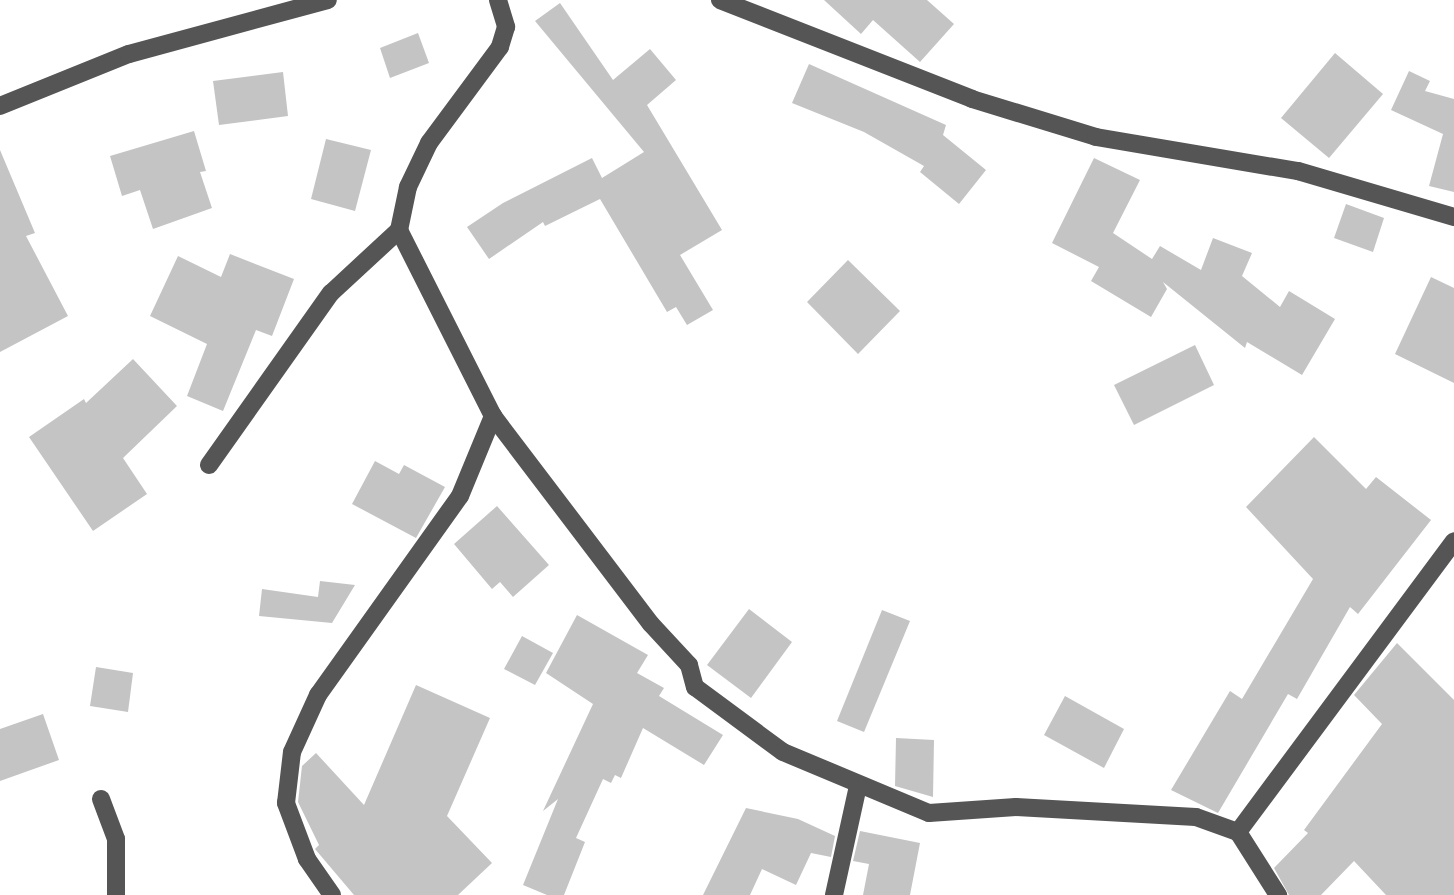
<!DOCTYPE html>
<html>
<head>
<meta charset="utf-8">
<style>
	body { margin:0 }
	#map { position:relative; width:1454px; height:895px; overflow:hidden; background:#fff; font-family:"Fira Sans",sans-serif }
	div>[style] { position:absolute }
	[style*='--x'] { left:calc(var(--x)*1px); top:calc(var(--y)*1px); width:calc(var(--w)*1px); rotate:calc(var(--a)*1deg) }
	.building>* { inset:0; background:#c4c4c4 }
	.minor>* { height:18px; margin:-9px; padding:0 9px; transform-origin:9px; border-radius:9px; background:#555 }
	span { translate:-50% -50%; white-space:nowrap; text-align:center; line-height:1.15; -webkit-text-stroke:7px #fff; paint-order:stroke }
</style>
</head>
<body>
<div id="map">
	<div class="building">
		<div style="clip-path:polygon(824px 0,927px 0,954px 24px,920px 62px,873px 20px,861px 34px)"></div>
		<div style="clip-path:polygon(560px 3px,613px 80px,650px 49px,676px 80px,647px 105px,722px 230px,680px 255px,713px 310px,687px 325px,676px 307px,667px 312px,600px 199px,545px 226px,543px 222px,489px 259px,467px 227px,503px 203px,592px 158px,602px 178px,644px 152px,535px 21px)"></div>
		<div style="clip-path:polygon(418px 33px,429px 63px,390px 78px,380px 48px)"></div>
		<div style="clip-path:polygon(1335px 53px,1383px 94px,1329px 158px,1281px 118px)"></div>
		<div style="clip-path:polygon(809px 64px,946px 125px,943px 135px,986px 170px,959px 204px,920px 172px,924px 166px,864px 132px,792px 103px)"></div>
		<div style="clip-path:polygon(1409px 71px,1430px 81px,1425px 91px,1454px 99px,1454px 192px,1429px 186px,1443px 134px,1391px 110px)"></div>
		<div style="clip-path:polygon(283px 72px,288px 116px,219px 125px,213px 81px)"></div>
		<div style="clip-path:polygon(194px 131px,206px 171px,200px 172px,212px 208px,153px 229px,140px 190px,122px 196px,110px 156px)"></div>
		<div style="clip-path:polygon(326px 139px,371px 150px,355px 211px,311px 199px)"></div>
		<div style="clip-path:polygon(0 150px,35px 233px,26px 236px,68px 316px,0 352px)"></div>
		<div style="clip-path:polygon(1094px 158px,1140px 180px,1113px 233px,1152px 259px,1160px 246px,1201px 270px,1213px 238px,1252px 253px,1242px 276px,1280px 307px,1289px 291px,1335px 319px,1302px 375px,1247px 342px,1245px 348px,1163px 282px,1167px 289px,1151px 317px,1091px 281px,1099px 267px,1052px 243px)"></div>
		<div style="clip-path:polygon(1346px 204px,1384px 218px,1373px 252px,1334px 238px)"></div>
		<div style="clip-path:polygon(230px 254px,294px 279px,272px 336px,256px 330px,223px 411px,187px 396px,207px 344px,150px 316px,178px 256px,221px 277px)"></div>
		<div style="clip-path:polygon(848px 260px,900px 311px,858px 354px,807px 302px)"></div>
		<div style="clip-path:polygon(1431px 277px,1454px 288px,1454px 383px,1395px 354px)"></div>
		<div style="clip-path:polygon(1195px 345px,1214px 385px,1134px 425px,1114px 385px)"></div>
		<div style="clip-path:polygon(133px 359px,177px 406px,123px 458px,147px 494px,93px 531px,29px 437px,84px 399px,86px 403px)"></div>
		<div style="clip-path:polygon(1314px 437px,1366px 489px,1376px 477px,1431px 520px,1358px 614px,1350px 607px,1297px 699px,1288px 694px,1218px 813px,1171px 790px,1230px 691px,1242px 699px,1313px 579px,1246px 507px)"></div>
		<div style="clip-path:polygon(375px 461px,399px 474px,404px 465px,445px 487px,416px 538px,352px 504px)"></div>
		<div style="clip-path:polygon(497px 506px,549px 565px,513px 597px,500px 582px,492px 589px,454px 544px)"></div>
		<div style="clip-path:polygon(320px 581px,355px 585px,332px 623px,259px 616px,262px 589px,318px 597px)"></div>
		<div style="clip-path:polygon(749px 609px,792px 642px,751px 698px,707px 665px)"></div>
		<div style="clip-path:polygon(882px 610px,910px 621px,864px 732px,837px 721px)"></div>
		<div style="clip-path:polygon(577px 615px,648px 655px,637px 673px,664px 688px,659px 696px,723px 735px,704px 765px,643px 728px,621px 778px,615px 775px,611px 783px,603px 779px,576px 838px,585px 842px,564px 895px,547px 895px,523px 885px,558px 799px,543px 811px,593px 704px,546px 673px)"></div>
		<div style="clip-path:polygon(522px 636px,553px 653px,535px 685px,504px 669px)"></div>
		<div style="clip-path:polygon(1397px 643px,1454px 700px,1454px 895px,1386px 895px,1354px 861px,1321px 895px,1289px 895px,1274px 868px,1308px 833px,1304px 830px,1382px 724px,1354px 695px)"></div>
		<div style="clip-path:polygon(96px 667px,133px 673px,128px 712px,90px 706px)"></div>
		<div style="clip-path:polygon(416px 685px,490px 718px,447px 816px,492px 863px,458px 895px,354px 895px,315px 849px,319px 845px,298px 802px,302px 766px,316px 753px,364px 805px)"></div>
		<div style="clip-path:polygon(1065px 696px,1124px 729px,1104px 768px,1044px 735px)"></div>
		<div style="clip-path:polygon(43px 714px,59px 760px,0 781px,0 729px)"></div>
		<div style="clip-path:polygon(896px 738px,934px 740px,933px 797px,895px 786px)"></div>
		<div style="clip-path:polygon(746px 808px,798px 819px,835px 836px,831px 857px,811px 853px,796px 885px,762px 869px,750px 895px,703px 895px)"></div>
		<div style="clip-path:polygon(860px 831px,920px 843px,910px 895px,863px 895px,869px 864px,853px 861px)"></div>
	</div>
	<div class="minor">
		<div style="--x:498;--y:0;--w:28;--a:73"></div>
		<div style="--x:506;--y:27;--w:21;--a:107"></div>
		<div style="--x:500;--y:47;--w:119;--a:126.5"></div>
		<div style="--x:429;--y:143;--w:49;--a:115.5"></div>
		<div style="--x:408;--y:187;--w:44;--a:101.8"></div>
		<div style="--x:399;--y:230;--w:208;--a:63.2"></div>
		<div style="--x:493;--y:416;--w:261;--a:52.8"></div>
		<div style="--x:651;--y:624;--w:56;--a:47.2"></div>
		<div style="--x:689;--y:665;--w:23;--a:75"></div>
		<div style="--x:695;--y:687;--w:109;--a:36.5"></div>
		<div style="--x:783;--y:752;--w:158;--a:22.7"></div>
		<div style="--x:929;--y:813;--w:87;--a:-3.9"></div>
		<div style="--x:1016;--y:807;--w:180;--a:3.2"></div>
		<div style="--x:1196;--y:817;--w:45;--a:19.7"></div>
		<div style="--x:1238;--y:832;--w:75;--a:57.6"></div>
		<div style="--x:720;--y:0;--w:271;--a:21.4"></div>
		<div style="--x:972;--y:99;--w:130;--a:17"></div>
		<div style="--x:1096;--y:137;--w:205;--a:9.6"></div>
		<div style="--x:1298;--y:171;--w:163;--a:16.4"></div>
		<div style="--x:0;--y:106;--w:139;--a:-22"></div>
		<div style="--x:129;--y:54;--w:206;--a:-15.2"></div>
		<div style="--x:209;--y:465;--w:211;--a:-54.7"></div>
		<div style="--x:331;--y:293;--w:93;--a:-42.8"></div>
		<div style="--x:101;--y:799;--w:43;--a:69.4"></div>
		<div style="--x:116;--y:839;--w:56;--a:90"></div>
		<div style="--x:1238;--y:832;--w:362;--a:-53.4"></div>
		<div style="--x:332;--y:895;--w:44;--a:-124.8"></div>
		<div style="--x:307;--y:859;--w:60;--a:-110.6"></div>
		<div style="--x:286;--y:803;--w:51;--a:-83.3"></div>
		<div style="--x:292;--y:752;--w:63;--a:-65.5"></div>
		<div style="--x:318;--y:695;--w:244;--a:-54.5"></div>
		<div style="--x:460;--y:496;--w:87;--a:-67.6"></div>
		<div style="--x:834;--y:895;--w:112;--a:-77.6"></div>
	</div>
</div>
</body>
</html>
